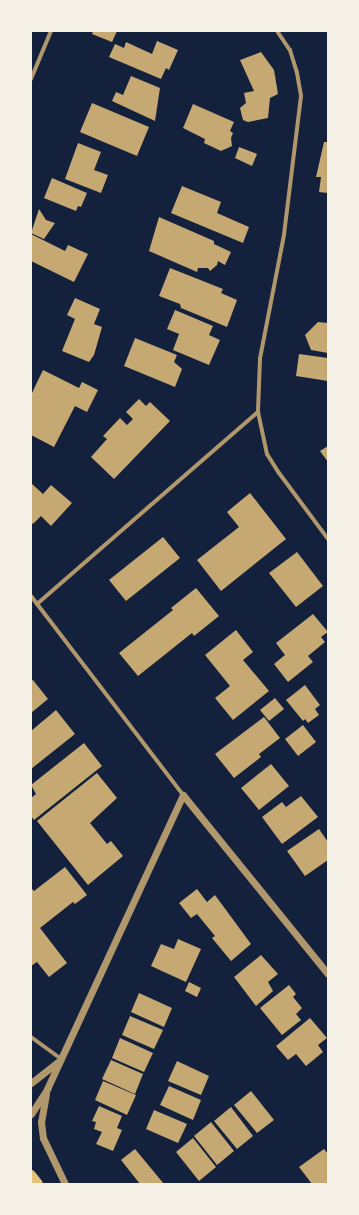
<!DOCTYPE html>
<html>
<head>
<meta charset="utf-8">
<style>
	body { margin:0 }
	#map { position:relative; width:359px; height:1215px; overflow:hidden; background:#14213d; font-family:"Roboto Condensed",sans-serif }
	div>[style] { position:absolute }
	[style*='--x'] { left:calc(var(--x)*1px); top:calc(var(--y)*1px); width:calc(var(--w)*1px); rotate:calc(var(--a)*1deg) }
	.building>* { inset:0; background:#c6a872 }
	.minor>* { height:4px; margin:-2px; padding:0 2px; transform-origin:2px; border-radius:2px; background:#b1986c }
	.tertiary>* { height:7px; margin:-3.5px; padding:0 3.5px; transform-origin:3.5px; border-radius:3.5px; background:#b1986c }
	.primary>* { height:10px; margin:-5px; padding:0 5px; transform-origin:5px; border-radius:5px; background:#e5c07b }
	span { translate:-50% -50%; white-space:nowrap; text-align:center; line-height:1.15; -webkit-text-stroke:3.5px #f6f1e7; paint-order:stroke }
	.frame { position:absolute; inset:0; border:32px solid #f6f1e7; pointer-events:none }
</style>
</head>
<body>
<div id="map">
	<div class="building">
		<div style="clip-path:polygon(93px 31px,117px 31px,112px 42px,92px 34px)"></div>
		<div style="clip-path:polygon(157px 41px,178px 50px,169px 70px,166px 68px,161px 79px,109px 57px,115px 44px,124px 48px,126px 42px,152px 54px)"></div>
		<div style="clip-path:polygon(261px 52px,274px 70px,278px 94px,270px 98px,268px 118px,248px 122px,243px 120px,240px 108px,246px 103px,244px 93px,254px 91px,240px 60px)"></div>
		<div style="clip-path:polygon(131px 76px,160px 88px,155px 121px,112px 101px,116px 92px,123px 95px)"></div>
		<div style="clip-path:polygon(92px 103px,149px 127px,137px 156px,80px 132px)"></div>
		<div style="clip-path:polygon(193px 104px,234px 122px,230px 131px,233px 133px,231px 138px,232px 146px,221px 151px,204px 143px,205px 139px,183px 128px)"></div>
		<div style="clip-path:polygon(324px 142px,328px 142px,328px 193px,319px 192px,321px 177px,316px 177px)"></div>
		<div style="clip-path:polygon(78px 143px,101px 152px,94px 170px,108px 175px,101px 193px,65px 179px)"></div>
		<div style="clip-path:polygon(239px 147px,257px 154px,252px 166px,235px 158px)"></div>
		<div style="clip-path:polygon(52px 178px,87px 193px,81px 207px,78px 206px,76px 211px,44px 198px)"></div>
		<div style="clip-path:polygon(182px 186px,221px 202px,217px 213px,249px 227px,243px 243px,171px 213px)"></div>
		<div style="clip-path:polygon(39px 209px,46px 220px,55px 223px,44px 239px,31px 233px)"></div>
		<div style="clip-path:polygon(159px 217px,214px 241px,214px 244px,231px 252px,225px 265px,218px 261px,217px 265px,210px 271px,208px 268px,198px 268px,197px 272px,149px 251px)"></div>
		<div style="clip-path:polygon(31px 234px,65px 251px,68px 245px,88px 254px,74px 282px,31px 261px)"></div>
		<div style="clip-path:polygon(170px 268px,223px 289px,221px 293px,237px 300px,227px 327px,181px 308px,180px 304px,159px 296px)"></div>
		<div style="clip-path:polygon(75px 298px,100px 309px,94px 324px,102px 327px,94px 355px,89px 362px,62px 351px,75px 319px,67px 315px)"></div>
		<div style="clip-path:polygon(175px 310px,213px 326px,209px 335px,220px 340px,209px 365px,173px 350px,179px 334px,167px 329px)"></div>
		<div style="clip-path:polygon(318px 322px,328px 323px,328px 353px,311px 350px,305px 335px)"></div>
		<div style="clip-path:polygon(135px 338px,177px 355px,174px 362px,182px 369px,175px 387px,124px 366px)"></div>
		<div style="clip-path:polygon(299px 354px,328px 358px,328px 381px,296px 376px)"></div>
		<div style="clip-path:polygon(43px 370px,79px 388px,82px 382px,98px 390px,87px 412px,75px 406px,54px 447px,31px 435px,31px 395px)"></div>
		<div style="clip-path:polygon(139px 399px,146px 406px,150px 402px,170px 421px,114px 479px,91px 457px,107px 439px,103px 436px,120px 418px,127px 425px,133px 419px,126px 412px)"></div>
		<div style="clip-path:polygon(328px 446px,328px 462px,320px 451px)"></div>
		<div style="clip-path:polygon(31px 483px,43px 494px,51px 485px,72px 503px,51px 526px,41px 516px,33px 524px,31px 522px)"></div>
		<div style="clip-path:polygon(250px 493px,286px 539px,221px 591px,197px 560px,239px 527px,227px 512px)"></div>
		<div style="clip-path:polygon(163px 537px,180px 558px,126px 601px,109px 580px)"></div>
		<div style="clip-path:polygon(297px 552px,323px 586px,296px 607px,269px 573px)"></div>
		<div style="clip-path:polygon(196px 588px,219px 616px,194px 636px,192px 633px,138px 676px,119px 653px,173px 610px,171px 608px)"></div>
		<div style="clip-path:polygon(313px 614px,328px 632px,321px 637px,325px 642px,308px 656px,313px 662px,288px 682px,274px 664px,285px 655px,276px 643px)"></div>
		<div style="clip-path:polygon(236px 630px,253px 652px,243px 660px,269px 691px,233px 720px,215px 698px,230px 686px,205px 655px)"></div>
		<div style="clip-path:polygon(33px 680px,48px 699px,31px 713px,31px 681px)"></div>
		<div style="clip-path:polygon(305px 685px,320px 705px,315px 709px,319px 715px,308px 723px,305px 719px,303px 721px,286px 700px)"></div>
		<div style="clip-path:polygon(275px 698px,284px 709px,269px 721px,260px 710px)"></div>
		<div style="clip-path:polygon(56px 710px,75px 734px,31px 769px,31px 731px)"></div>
		<div style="clip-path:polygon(264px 717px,280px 738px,259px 754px,261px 757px,234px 778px,215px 754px)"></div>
		<div style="clip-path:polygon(303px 725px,316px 742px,298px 756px,285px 739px)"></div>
		<div style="clip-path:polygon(84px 743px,102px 766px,34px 820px,31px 816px,31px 798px,36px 794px,31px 785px)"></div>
		<div style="clip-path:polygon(271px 764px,289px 786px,259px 810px,241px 788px)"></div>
		<div style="clip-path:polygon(97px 773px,117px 798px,90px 823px,107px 844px,111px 841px,123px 856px,88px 885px,37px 821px)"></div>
		<div style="clip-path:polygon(301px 796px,318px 817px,282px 844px,262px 817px,282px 802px,286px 807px)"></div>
		<div style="clip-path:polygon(319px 829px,328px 842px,328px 860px,305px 876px,287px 851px)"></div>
		<div style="clip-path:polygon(65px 867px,87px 895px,75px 904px,73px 902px,40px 928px,67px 963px,49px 977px,37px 962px,31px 966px,31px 888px,34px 891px)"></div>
		<div style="clip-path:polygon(197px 889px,207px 902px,215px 895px,251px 944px,231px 961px,212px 938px,215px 936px,197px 914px,191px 918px,179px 903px)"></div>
		<div style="clip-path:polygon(178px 939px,201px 949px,186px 982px,151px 966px,161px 944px,174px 949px)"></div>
		<div style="clip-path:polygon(261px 955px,278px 974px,268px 982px,273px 991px,256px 1006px,234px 977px)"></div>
		<div style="clip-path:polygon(189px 982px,201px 988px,197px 997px,185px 991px)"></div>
		<div style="clip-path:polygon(289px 985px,296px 994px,293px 997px,302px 1008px,296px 1014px,301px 1020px,282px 1035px,260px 1008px)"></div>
		<div style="clip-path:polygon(139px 993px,172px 1008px,164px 1027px,131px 1012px)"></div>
		<div style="clip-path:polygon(130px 1016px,163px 1030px,154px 1049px,122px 1035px)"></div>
		<div style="clip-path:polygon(310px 1018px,327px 1038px,318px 1045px,323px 1052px,306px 1066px,296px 1054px,288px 1060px,276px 1046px)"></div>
		<div style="clip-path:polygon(120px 1038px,153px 1053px,144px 1072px,112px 1058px)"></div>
		<div style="clip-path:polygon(111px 1060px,143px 1074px,135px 1094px,102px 1079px)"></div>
		<div style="clip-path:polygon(177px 1061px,209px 1076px,201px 1095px,168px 1081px)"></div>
		<div style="clip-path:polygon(103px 1081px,136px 1095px,127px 1115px,95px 1100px)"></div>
		<div style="clip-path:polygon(169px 1086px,201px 1100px,193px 1120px,160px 1105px)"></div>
		<div style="clip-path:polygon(251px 1091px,274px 1120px,257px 1133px,234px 1105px)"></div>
		<div style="clip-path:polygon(99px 1106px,122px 1116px,117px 1128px,122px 1130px,113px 1151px,96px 1144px,102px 1132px,94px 1129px,96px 1122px,92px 1121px)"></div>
		<div style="clip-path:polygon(231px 1107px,253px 1136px,237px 1149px,214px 1121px)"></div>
		<div style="clip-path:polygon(154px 1110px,187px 1124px,178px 1143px,146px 1129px)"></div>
		<div style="clip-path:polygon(211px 1122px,234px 1151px,217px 1165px,194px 1136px)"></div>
		<div style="clip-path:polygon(193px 1138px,216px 1167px,199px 1181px,176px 1152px)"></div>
		<div style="clip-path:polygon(135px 1149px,164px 1184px,140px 1184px,121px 1160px)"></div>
		<div style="clip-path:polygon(324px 1149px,328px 1154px,328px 1184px,312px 1184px,299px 1167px)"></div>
	</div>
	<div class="minor">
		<div style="--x:277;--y:31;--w:23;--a:56"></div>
		<div style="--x:290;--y:50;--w:24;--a:73"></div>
		<div style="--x:297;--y:73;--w:23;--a:80"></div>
		<div style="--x:301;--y:96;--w:140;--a:97"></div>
		<div style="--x:284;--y:235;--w:126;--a:101"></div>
		<div style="--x:260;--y:359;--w:53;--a:92.2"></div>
		<div style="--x:258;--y:412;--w:43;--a:77.9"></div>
		<div style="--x:267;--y:454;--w:22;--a:58"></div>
		<div style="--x:279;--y:473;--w:82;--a:53.4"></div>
		<div style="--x:31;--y:79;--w:52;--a:-67.4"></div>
		<div style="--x:31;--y:596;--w:250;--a:52.6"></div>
		<div style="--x:37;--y:604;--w:293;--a:-41"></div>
		<div style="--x:31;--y:1037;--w:37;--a:36"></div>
	</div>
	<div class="tertiary">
		<div style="--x:31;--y:1083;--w:36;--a:-38"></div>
		<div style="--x:46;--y:1094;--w:28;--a:100"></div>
		<div style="--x:41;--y:1122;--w:16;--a:83"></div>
		<div style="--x:43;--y:1138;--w:51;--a:64.4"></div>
		<div style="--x:31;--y:1114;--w:30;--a:-57"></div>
		<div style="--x:47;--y:1089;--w:324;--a:-65.2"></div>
		<div style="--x:183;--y:795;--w:230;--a:51"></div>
	</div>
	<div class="primary">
		<div style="--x:31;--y:1175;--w:11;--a:52"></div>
	</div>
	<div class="frame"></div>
</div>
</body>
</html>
